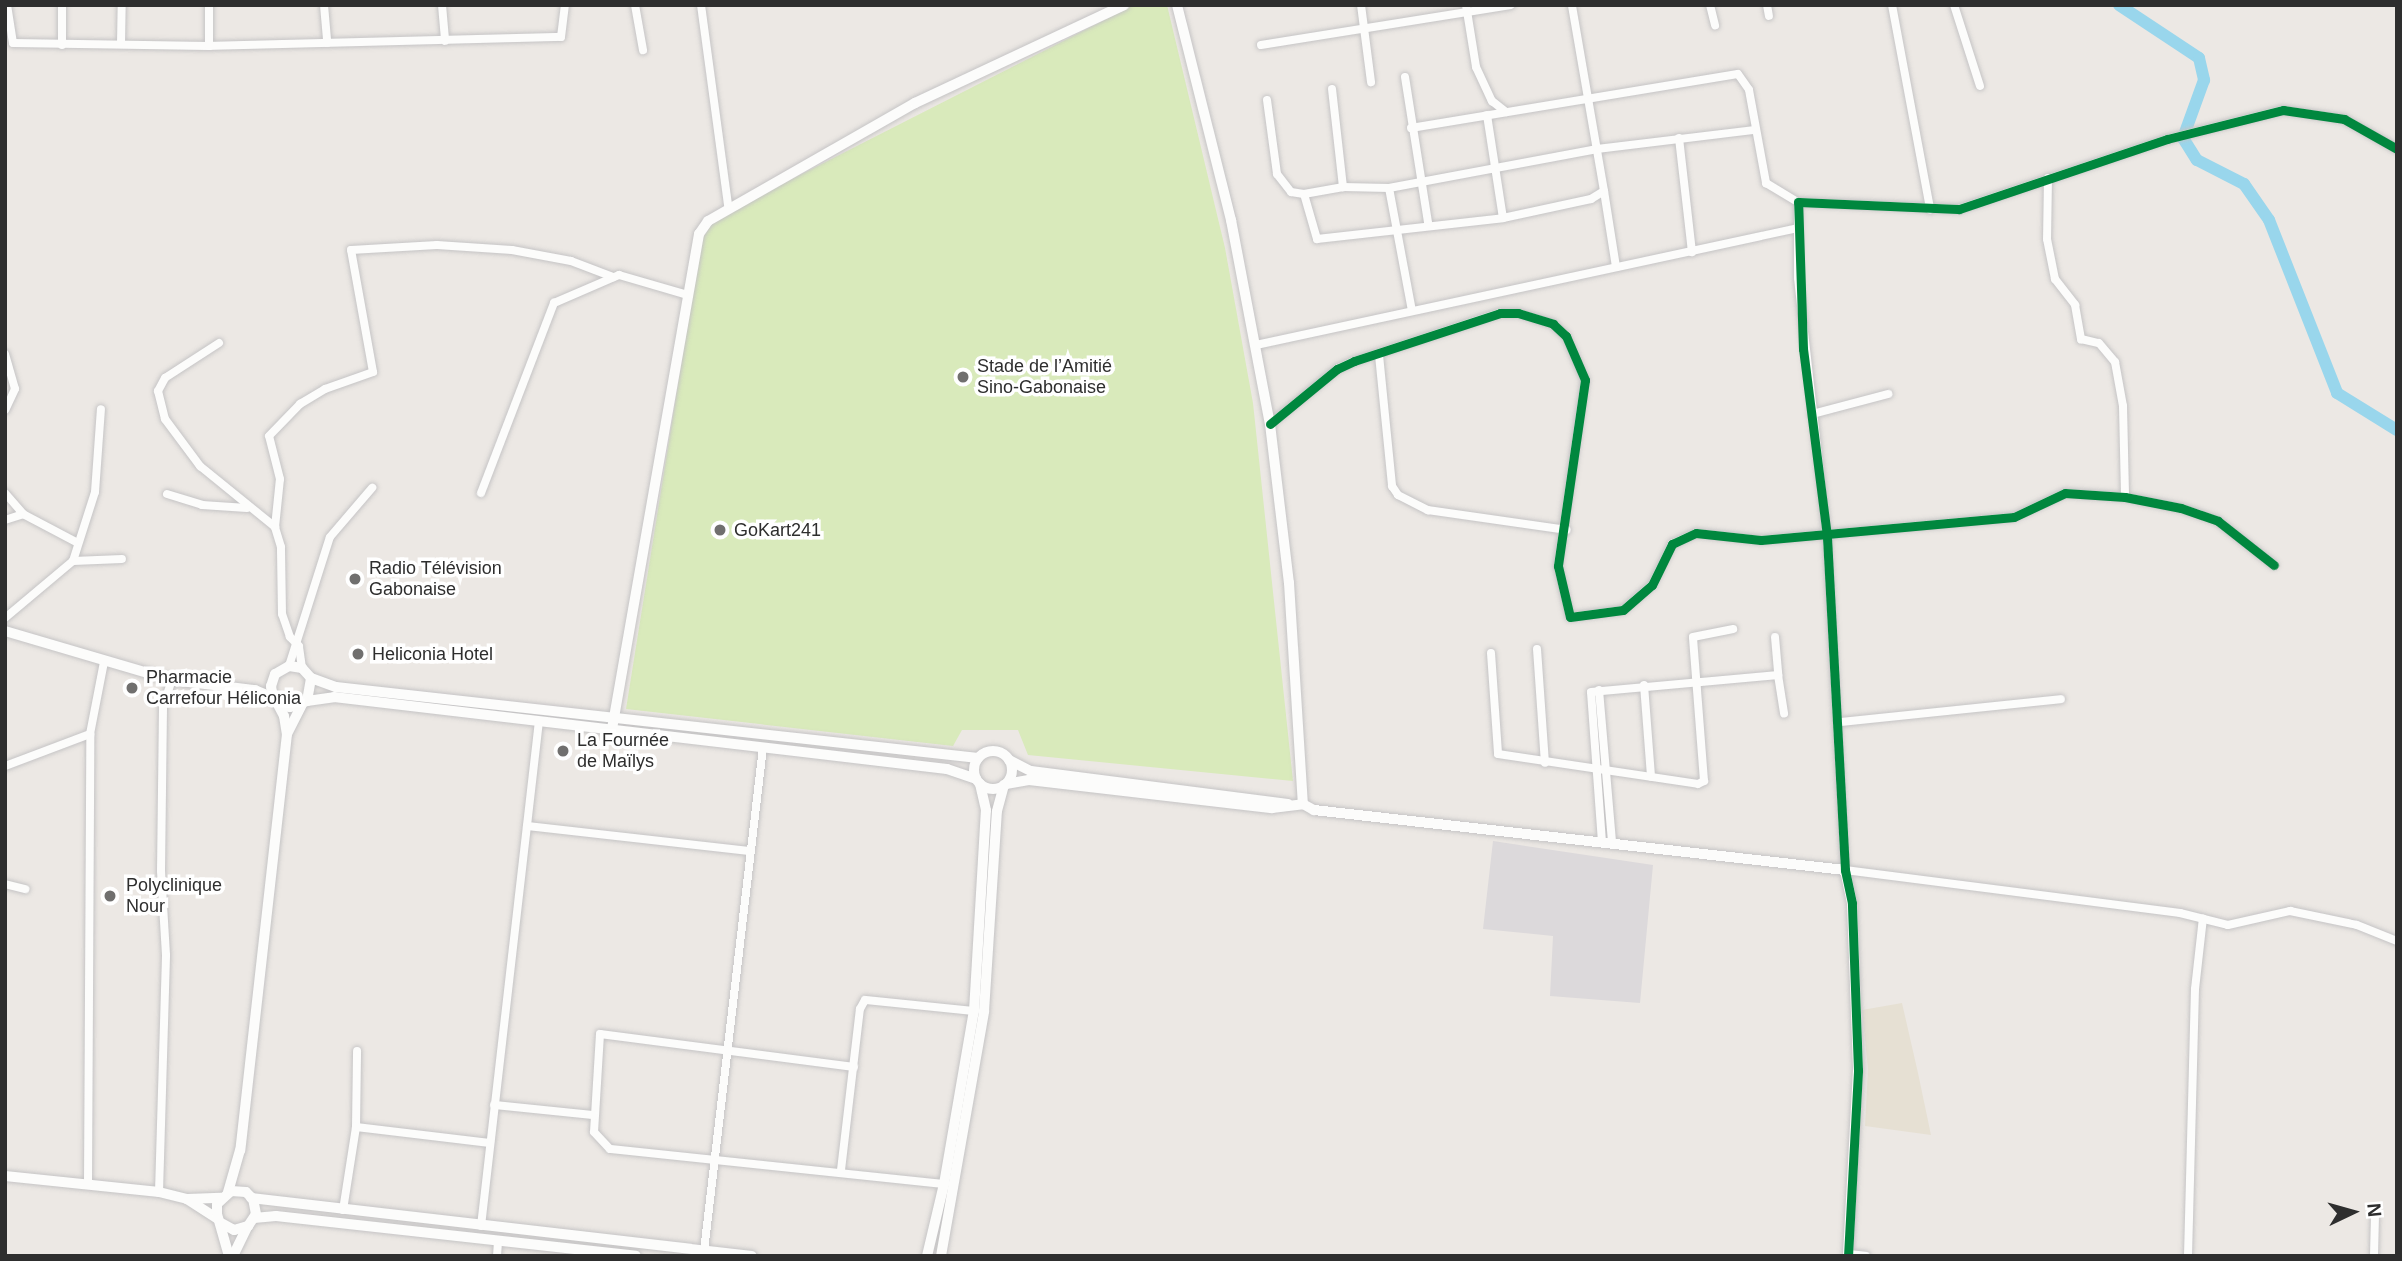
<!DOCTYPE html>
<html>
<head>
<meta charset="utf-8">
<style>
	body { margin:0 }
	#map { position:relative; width:2402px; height:1261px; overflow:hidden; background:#ece8e4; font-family:Helvetica,sans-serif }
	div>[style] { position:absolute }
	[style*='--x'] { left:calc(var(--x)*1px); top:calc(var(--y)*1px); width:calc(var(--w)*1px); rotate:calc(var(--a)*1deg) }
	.industrial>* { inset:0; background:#dcd9db }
	.education>* { inset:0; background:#e6e0d3 }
	.pitch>* { inset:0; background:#d9eabb }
	.river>* { height:12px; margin:-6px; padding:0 6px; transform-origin:6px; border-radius:6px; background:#99d6ec }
	.roads { filter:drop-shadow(0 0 2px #c5c4c5) drop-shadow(0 0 2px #c5c4c5) }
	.street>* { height:8px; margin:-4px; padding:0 4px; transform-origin:4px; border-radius:4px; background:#fcfcfb }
	.secondary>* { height:10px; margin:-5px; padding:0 5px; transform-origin:5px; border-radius:5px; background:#fcfcfb }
	.secondary>.ring { margin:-5px; padding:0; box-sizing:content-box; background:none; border:10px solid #fcfcfb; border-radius:50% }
	.cycleway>* { height:9px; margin:-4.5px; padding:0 4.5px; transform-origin:4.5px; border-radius:4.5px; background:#00873e }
	.dots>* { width:19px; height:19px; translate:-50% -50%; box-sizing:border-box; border:4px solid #fff; border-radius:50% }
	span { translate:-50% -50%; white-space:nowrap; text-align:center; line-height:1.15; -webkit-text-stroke:7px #fff; paint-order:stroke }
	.poi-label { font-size:18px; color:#2e2e2e }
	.left { translate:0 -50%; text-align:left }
	.frame { position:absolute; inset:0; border:7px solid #2e2e2e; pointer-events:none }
	.north { position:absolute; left:2318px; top:1177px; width:70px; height:70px; -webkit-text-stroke:5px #fff; paint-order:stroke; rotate:85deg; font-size:19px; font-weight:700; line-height:28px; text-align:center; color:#2e2e2e }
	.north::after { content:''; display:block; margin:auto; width:24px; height:32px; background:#2e2e2e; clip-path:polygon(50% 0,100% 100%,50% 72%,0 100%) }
</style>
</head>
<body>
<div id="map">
	<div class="industrial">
		<div style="clip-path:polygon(1493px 841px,1653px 865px,1640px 1003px,1550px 996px,1553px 936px,1483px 929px)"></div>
	</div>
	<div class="education">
		<div style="clip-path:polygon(1902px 1003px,1918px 1073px,1931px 1135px,1865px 1126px,1868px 1069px,1862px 1010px)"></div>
	</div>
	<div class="pitch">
		<div style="clip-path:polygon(1134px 5px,1167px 5px,1225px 248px,1253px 403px,1293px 781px,1028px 755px,1018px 730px,962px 730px,953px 746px,626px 709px,701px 241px,711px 225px,725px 213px)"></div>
	</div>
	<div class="river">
		<div style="--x:2119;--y:5;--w:96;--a:33.5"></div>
		<div style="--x:2199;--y:58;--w:23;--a:77"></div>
		<div style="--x:2204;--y:80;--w:62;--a:109.9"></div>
		<div style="--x:2183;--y:138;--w:26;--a:58"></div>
		<div style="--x:2197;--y:160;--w:53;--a:27.1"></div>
		<div style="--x:2244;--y:184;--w:44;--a:55.2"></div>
		<div style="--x:2269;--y:220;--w:186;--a:68.5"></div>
		<div style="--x:2337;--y:393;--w:70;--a:31.7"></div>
	</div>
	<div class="roads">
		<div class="street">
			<div style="--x:7;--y:5;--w:38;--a:81"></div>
			<div style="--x:13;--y:43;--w:196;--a:0.9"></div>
			<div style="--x:209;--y:46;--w:352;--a:-1.5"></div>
			<div style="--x:561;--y:37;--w:32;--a:-83"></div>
			<div style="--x:324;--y:5;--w:38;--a:85"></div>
			<div style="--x:442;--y:5;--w:36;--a:85"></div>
			<div style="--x:635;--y:5;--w:46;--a:79.9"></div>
			<div style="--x:701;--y:5;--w:203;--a:82.3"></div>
			<div style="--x:1361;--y:5;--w:78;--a:82.6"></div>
			<div style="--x:1466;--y:5;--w:63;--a:80.8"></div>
			<div style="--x:1476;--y:67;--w:38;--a:65"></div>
			<div style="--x:1492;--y:101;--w:18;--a:38"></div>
			<div style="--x:1710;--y:5;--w:21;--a:76"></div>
			<div style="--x:1767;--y:5;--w:11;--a:80"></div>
			<div style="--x:1892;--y:5;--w:208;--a:79.4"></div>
			<div style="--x:1954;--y:5;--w:85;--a:72.2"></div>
			<div style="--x:121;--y:44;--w:39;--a:-89"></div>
			<div style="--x:62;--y:45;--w:40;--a:-90"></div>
			<div style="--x:1261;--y:45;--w:253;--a:-9.1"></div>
			<div style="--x:209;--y:46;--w:41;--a:-90"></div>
			<div style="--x:1405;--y:77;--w:148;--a:81"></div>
			<div style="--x:1332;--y:89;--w:99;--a:83.6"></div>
			<div style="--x:1267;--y:100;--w:75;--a:82.3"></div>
			<div style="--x:1277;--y:174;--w:23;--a:52"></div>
			<div style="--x:1291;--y:192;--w:13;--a:9"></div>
			<div style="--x:1304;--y:194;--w:40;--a:-10"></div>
			<div style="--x:1343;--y:187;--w:46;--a:1.2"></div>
			<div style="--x:1389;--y:188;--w:212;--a:-10.6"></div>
			<div style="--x:1597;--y:149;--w:157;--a:-6.9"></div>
			<div style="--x:1487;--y:115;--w:104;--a:81.2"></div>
			<div style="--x:1411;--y:128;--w:331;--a:-9.4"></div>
			<div style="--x:1738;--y:74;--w:19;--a:55"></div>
			<div style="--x:1749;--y:90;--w:95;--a:79.6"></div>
			<div style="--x:1766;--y:183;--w:37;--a:31"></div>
			<div style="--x:1679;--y:138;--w:115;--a:83.5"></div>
			<div style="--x:2397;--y:149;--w:61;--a:-150.5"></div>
			<div style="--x:2344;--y:119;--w:62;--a:-171.6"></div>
			<div style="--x:2283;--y:110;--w:120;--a:166"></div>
			<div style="--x:2167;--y:139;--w:219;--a:161.4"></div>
			<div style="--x:1959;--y:209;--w:161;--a:-177.5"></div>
			<div style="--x:1798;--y:202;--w:76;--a:90"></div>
			<div style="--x:1798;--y:278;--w:260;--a:83.6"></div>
			<div style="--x:1827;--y:536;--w:334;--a:86.9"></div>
			<div style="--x:1845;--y:870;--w:338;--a:7.3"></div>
			<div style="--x:2180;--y:913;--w:49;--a:14"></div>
			<div style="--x:2228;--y:925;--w:64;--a:-12.7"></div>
			<div style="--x:2290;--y:911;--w:68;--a:11.8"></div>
			<div style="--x:2357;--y:925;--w:43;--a:21.8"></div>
			<div style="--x:2048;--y:178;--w:61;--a:90.9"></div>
			<div style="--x:2047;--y:239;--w:41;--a:78.7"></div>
			<div style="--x:2055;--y:279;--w:33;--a:52"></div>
			<div style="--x:2075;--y:305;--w:35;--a:80"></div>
			<div style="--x:2081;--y:339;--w:18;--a:13"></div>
			<div style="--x:2099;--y:343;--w:25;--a:50"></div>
			<div style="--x:2115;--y:362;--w:45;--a:79.7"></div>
			<div style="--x:2123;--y:406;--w:91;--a:88.7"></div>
			<div style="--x:1389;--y:188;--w:125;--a:79.4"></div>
			<div style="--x:1604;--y:191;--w:77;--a:81"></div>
			<div style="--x:1304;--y:194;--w:47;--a:73.9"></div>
			<div style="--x:1317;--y:239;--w:187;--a:-6.4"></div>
			<div style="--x:1503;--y:218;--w:90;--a:-12.2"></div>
			<div style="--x:1591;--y:199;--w:15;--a:-32"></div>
			<div style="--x:1604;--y:191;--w:189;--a:-99.8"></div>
			<div style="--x:219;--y:343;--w:64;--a:147.1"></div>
			<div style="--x:165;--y:378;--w:15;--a:118"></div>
			<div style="--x:158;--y:391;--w:29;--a:76"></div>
			<div style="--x:165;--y:419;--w:59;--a:53.3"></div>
			<div style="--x:200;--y:466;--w:97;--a:39.1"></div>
			<div style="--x:1256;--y:345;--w:554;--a:-12.18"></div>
			<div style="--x:5;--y:354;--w:36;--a:74"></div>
			<div style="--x:15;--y:389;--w:23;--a:115"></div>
			<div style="--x:1379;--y:355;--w:132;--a:84.3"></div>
			<div style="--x:1392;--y:486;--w:11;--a:56"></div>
			<div style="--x:1398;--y:495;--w:34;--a:27"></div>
			<div style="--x:1428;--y:510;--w:140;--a:8.2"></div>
			<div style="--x:1812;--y:414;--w:79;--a:-14.7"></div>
			<div style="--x:1270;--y:424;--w:87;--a:-39.4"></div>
			<div style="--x:1337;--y:369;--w:19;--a:-25"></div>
			<div style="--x:1354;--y:361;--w:154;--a:-18.2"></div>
			<div style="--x:1500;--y:313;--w:18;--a:0"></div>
			<div style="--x:1518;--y:313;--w:37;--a:17"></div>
			<div style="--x:1553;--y:324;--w:18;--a:43"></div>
			<div style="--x:1566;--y:336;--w:48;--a:66.6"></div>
			<div style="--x:1585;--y:380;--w:188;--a:98.3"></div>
			<div style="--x:1558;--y:566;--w:52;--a:76.8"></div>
			<div style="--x:1570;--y:617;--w:53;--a:-7.5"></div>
			<div style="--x:1623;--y:610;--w:38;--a:-41"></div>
			<div style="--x:1652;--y:585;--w:46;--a:-64"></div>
			<div style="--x:1672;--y:544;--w:26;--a:-25"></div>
			<div style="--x:1696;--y:533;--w:65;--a:6.1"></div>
			<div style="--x:1761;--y:540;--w:254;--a:-5.2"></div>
			<div style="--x:2014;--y:517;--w:56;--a:-25.2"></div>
			<div style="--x:2065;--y:493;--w:60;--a:3.8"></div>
			<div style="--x:2125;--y:497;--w:57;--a:11.1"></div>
			<div style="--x:2181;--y:508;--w:39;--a:19"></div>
			<div style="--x:2218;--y:521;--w:71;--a:38.2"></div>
			<div style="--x:5;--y:493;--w:28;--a:49"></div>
			<div style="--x:23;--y:514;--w:60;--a:27.8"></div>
			<div style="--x:481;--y:493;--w:204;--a:-69"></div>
			<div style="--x:554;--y:303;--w:71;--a:-23.3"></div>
			<div style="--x:619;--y:275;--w:72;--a:16.2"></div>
			<div style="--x:167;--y:494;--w:37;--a:17"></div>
			<div style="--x:202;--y:505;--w:45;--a:3.8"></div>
			<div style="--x:5;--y:520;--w:19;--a:-18"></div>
			<div style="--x:73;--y:561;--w:72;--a:-72.3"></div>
			<div style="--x:95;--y:492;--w:83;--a:-85.9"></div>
			<div style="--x:5;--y:618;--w:89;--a:-40"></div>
			<div style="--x:73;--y:561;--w:49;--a:-2.3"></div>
			<div style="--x:1775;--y:637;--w:38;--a:85"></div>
			<div style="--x:1537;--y:649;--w:114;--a:86"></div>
			<div style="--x:1491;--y:653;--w:101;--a:86"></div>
			<div style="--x:1498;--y:754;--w:202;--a:8.5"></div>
			<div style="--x:1698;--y:784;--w:7;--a:-27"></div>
			<div style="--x:1704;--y:781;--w:144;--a:-94.4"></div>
			<div style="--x:1693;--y:637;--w:41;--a:-11.3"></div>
			<div style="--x:289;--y:666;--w:135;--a:-72.4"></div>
			<div style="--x:330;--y:537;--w:65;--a:-49.4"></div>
			<div style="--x:302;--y:668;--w:22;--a:-98"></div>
			<div style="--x:299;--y:646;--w:13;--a:-135"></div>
			<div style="--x:290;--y:637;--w:24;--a:-109"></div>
			<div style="--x:282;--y:614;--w:67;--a:-90.9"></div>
			<div style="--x:281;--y:547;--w:21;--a:-107"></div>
			<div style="--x:275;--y:527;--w:48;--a:-84.1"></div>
			<div style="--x:280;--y:479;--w:44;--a:-104.3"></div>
			<div style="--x:269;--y:436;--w:45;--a:-45.9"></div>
			<div style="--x:300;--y:404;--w:29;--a:-31"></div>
			<div style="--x:325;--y:389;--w:51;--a:-19.5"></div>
			<div style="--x:373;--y:372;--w:124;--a:-100.2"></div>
			<div style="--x:351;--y:250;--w:86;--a:-3.3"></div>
			<div style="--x:437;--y:245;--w:75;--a:3.8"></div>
			<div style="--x:512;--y:250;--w:60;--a:10.6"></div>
			<div style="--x:571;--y:261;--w:45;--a:20.9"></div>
			<div style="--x:1644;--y:685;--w:92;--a:85.6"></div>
			<div style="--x:1599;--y:690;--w:154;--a:85.1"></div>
			<div style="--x:1840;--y:722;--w:222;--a:-5.9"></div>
			<div style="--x:5;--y:766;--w:91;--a:-20.6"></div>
			<div style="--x:527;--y:826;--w:224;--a:6.4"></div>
			<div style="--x:1602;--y:842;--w:150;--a:-94.2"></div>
			<div style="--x:1591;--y:692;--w:188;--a:-5.2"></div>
			<div style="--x:1778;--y:675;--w:39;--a:81"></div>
			<div style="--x:5;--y:884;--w:21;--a:14"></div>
			<div style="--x:854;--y:1067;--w:256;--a:-172.6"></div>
			<div style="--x:600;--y:1034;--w:98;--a:93.5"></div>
			<div style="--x:594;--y:1132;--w:23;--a:47"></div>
			<div style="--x:610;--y:1149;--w:336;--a:6"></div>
			<div style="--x:494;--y:1105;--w:100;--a:5.8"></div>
			<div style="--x:356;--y:1127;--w:76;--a:-89.2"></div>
			<div style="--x:841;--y:1170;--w:162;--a:-83.3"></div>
			<div style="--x:860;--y:1009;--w:10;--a:-61"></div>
			<div style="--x:865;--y:1000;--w:110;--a:5.8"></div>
			<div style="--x:88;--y:1184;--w:450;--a:-89.7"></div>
			<div style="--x:90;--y:734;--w:73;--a:-79"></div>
			<div style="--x:159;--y:1192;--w:237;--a:-88.3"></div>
			<div style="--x:166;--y:955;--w:84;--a:-93.4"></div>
			<div style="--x:161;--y:871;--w:165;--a:-89.3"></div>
			<div style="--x:163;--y:706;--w:28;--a:-71"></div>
			<div style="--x:343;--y:1210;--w:84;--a:-81.1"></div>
			<div style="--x:356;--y:1127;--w:135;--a:6.8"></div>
			<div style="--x:481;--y:1226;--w:508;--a:-83.45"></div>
			<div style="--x:704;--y:1251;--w:507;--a:-83.32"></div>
			<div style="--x:1848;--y:1254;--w:18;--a:6"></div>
			<div style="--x:497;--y:1256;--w:15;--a:-86"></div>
			<div style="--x:2188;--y:1256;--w:267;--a:-88.5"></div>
			<div style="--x:2195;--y:989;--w:71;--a:-83.6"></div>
			<div style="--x:2374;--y:1256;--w:42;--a:-88.6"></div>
		</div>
		<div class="secondary">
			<div style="--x:1177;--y:5;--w:222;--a:75.9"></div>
			<div style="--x:1231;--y:220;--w:208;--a:79.2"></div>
			<div style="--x:1270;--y:424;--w:160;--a:83.2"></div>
			<div style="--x:1289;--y:583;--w:221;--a:86.4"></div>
			<div style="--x:5;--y:631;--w:174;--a:16.4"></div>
			<div style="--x:172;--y:680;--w:84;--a:6.9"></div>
			<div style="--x:255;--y:690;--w:13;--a:23"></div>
			<div style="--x:267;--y:695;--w:11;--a:34"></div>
			<div style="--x:276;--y:701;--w:9;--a:32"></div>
			<div style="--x:284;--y:706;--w:6;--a:9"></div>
			<div style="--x:290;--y:707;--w:18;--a:-19"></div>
			<div style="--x:307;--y:701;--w:23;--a:-80"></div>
			<div style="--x:311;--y:678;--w:13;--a:-132"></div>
			<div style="--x:302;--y:668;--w:13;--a:-171"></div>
			<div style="--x:289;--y:666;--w:16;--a:150"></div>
			<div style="--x:275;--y:674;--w:13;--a:108"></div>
			<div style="--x:271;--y:686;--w:6;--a:81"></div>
			<div style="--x:272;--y:692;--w:10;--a:66"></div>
			<div style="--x:276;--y:701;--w:17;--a:62"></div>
			<div style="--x:284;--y:716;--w:18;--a:81"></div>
			<div style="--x:287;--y:734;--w:419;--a:96.4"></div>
			<div style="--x:240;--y:1150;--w:44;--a:105.9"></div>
			<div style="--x:311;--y:678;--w:27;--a:20"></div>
			<div style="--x:336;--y:687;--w:646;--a:6.31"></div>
			<div style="--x:307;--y:701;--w:27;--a:-8"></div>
			<div style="--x:334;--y:697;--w:617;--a:6.7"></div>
			<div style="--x:947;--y:769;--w:31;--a:19"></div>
			<div style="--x:612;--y:729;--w:503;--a:-80.03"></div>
			<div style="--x:699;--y:234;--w:16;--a:-55"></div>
			<div style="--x:708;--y:221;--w:238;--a:-29.7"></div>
			<div style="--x:915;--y:103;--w:231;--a:-25.1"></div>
			<div style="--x:287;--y:734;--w:33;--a:-63"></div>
			<div class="ring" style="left:974px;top:751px;width:28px;height:28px"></div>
			<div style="--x:1009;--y:760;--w:25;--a:27"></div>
			<div style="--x:1031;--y:771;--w:259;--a:7.3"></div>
			<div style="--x:1006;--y:784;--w:23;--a:-10"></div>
			<div style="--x:1029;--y:780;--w:245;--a:6.6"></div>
			<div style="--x:1272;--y:808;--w:31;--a:-7"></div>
			<div style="--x:1303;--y:804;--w:13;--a:29"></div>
			<div style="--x:1314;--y:810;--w:534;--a:6.45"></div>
			<div style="--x:1845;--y:870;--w:34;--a:78"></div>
			<div style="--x:1852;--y:903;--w:167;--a:87.9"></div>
			<div style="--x:1858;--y:1070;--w:186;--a:93.1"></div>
			<div style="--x:5;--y:1176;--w:155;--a:5.9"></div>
			<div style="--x:159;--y:1192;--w:29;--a:14"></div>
			<div style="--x:187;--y:1199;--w:37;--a:33"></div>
			<div style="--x:251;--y:1198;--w:504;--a:6.6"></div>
			<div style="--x:187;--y:1199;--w:34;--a:-2"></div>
			<div style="--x:254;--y:1218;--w:22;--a:-5"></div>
			<div style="--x:276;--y:1216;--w:362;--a:6.3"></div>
			<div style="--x:221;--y:1223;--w:15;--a:28"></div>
			<div style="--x:234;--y:1230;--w:15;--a:-16"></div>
			<div style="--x:248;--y:1226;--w:14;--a:-56"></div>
			<div style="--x:256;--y:1214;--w:15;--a:-101"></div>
			<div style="--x:253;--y:1199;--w:10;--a:-135"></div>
			<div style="--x:246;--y:1192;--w:15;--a:-176"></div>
			<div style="--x:231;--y:1191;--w:19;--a:137"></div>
			<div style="--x:217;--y:1204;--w:10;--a:90"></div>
			<div style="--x:217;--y:1214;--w:44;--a:74.1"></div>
			<div style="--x:233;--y:1256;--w:32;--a:-64"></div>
			<div style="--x:927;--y:1256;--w:74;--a:-76.7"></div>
			<div style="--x:944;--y:1184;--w:176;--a:-80.2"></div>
			<div style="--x:974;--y:1011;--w:201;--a:-86.6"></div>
			<div style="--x:986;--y:810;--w:27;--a:-103"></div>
			<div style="--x:941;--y:1256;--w:249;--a:-80"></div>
			<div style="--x:984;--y:1011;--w:200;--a:-86.3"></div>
			<div style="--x:997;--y:811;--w:27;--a:-75"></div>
		</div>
	</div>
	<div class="cycleway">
		<div style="--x:1270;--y:424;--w:87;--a:-39.4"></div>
		<div style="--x:1337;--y:369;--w:19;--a:-25"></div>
		<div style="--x:1354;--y:361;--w:154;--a:-18.2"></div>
		<div style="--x:1500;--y:313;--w:18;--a:0"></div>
		<div style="--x:1518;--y:313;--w:37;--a:17"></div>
		<div style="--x:1553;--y:324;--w:18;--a:43"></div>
		<div style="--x:1566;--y:336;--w:48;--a:66.6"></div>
		<div style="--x:1585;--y:380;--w:188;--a:98.3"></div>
		<div style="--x:1558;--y:566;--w:52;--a:76.8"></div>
		<div style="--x:1570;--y:617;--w:53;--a:-7.5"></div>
		<div style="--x:1623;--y:610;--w:38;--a:-41"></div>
		<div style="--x:1652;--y:585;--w:46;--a:-64"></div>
		<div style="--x:1672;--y:544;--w:26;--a:-25"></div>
		<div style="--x:1696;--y:533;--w:65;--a:6.1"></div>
		<div style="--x:1761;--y:540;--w:254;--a:-5.2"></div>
		<div style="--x:2014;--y:517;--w:56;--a:-25.2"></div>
		<div style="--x:2065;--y:493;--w:60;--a:3.8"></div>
		<div style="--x:2125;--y:497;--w:57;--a:11.1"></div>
		<div style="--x:2181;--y:508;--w:39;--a:19"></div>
		<div style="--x:2218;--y:521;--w:71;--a:38.2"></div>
		<div style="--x:1848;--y:1256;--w:186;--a:-86.9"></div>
		<div style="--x:1858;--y:1070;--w:167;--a:-92.1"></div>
		<div style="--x:1852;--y:903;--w:34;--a:-102"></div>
		<div style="--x:1845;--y:870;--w:334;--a:-93.1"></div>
		<div style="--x:1827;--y:536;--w:189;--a:-97.3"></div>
		<div style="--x:1803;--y:349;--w:147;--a:-91.9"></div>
		<div style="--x:1798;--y:202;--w:161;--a:2.5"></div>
		<div style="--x:1959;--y:209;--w:219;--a:-18.6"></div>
		<div style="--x:2167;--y:139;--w:120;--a:-14"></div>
		<div style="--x:2283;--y:110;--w:62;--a:8.4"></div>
		<div style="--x:2344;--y:119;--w:61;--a:29.5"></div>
	</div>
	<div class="dots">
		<div style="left:963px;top:377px;background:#706f6e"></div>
		<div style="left:720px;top:530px;background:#706f6e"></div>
		<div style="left:355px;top:579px;background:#706f6e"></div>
		<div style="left:358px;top:654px;background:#706f6e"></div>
		<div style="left:132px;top:688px;background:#706f6e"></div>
		<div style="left:563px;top:751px;background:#706f6e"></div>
		<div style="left:110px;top:896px;background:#706f6e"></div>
	</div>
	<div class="poi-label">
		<span class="left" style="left:977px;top:377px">Stade de l’Amitié<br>Sino-Gabonaise</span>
		<span class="left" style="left:734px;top:530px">GoKart241</span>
		<span class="left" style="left:369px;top:579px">Radio Télévision<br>Gabonaise</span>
		<span class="left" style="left:372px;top:654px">Heliconia Hotel</span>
		<span class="left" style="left:146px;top:688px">Pharmacie<br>Carrefour Héliconia</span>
		<span class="left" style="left:577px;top:751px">La Fournée<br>de Maïlys</span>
		<span class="left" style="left:126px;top:896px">Polyclinique<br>Nour</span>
	</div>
	<div class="frame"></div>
	<div class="north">N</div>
</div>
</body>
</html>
